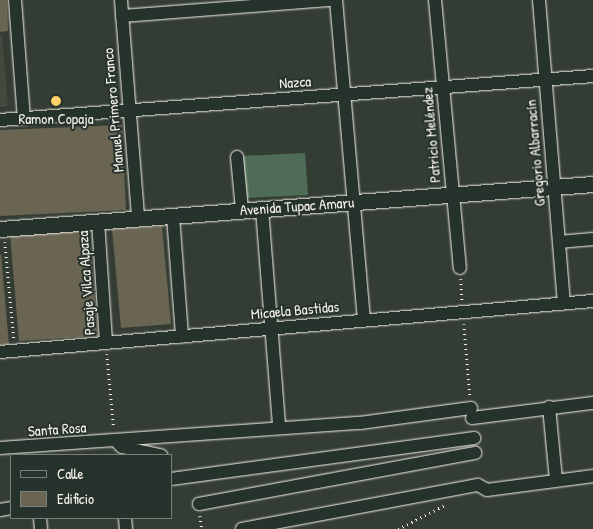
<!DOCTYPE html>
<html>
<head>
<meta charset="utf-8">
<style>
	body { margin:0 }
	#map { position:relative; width:593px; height:529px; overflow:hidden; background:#343d34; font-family:"Patrick Hand",sans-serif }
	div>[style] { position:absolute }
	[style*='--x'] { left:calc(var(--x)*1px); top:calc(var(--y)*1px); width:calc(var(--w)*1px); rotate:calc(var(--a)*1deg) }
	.built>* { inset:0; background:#44493d }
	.green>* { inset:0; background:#4f6d56 }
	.building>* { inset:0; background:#6a6452 }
	.path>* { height:2.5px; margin-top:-1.25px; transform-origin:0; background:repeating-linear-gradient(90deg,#f4f1e8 0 1px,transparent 0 5px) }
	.roads { filter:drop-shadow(0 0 1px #f4f1e8) drop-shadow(0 0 1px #f4f1e8) }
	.minor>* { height:12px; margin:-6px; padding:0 6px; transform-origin:6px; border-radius:6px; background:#26332d }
	.tertiary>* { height:15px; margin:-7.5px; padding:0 7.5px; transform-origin:7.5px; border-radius:7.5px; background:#26332d }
	.dots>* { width:14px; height:14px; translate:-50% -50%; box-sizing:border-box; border:2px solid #26332d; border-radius:50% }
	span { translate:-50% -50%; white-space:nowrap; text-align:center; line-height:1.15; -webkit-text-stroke:4px #26332d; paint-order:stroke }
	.street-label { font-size:15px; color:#f4f1e8 }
	.poi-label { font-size:15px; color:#f4f1e8 }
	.legend { position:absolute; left:10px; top:454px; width:162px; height:65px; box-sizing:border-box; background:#26332d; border:1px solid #787f78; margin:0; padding:6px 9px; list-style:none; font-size:15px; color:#f4f1e8 }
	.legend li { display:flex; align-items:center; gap:10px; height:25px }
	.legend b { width:25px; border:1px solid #787f78 }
</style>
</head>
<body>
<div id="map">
	<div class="built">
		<div style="clip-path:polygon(2px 35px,8px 106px,0 107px,0 36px)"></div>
	</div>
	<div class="green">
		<div style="clip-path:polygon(305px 153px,308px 195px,246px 198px,243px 156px)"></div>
	</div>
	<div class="building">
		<div style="clip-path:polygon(0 0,7px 0,8px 31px,0 32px)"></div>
		<div style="clip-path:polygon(122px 125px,126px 210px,0 216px,0 130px)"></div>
		<div style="clip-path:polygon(162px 226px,171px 324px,121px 328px,112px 229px)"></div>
		<div style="clip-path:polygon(89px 228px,98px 336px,19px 341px,10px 234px)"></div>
		<div style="clip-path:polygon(1px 254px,9px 344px,0 345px,0 255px)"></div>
	</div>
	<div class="path">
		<div style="--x:5;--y:242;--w:97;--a:84.7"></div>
		<div style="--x:461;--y:279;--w:22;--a:87"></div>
		<div style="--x:464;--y:324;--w:72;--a:85.2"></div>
		<div style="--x:107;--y:354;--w:75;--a:84.7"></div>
		<div style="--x:200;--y:516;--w:13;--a:81"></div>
		<div style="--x:398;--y:529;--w:53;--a:-27.1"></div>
	</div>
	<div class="roads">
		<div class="minor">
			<div style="--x:15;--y:0;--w:119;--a:85.7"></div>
			<div style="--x:121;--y:0;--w:219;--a:85.5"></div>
			<div style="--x:336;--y:0;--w:321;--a:85"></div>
			<div style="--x:435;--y:0;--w:269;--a:84.7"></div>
			<div style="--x:539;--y:0;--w:304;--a:85.3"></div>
			<div style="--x:122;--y:16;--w:211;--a:-4.4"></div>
			<div style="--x:0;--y:120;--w:595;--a:-4.24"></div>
			<div style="--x:237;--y:157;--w:53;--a:84.6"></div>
			<div style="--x:262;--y:209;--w:219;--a:85.5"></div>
			<div style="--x:173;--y:216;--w:121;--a:85.7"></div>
			<div style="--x:98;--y:221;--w:122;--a:86.2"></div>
			<div style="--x:559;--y:242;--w:34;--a:-5"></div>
			<div style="--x:0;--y:352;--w:595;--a:-4.92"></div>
			<div style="--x:549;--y:407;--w:73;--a:84.5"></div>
			<div style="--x:472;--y:418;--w:122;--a:-7.1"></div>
			<div style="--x:116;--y:441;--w:8;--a:45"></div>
			<div style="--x:122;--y:447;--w:40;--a:12"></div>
			<div style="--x:0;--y:448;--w:361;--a:-4"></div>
			<div style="--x:360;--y:423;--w:112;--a:-7.7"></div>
			<div style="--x:171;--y:479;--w:306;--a:-7.7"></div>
			<div style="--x:199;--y:504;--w:281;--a:-10.5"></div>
			<div style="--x:0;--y:510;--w:11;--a:-10"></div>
			<div style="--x:40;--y:518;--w:11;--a:85"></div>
			<div style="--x:125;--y:518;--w:11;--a:85"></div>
			<div style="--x:242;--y:529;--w:240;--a:-10.6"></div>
			<div style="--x:478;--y:485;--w:10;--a:29"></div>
			<div style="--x:487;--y:490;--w:107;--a:-7.5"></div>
		</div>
		<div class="tertiary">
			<div style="--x:0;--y:229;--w:595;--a:-4.34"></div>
		</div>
	</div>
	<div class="dots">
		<div style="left:56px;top:101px;background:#ffd166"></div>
	</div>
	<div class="street-label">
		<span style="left:295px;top:82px;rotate:-4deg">Nazca</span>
		<span style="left:113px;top:110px;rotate:-95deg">Manuel Primero Franco</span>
		<span style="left:431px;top:135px;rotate:-95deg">Patricio Meléndez</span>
		<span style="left:535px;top:153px;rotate:-95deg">Gregorio Albarracín</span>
		<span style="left:297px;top:206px;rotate:-4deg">Avenida Tupac Amaru</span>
		<span style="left:86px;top:283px;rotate:-94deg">Pasaje Vilca Alpaza</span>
		<span style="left:295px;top:310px;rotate:-5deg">Micaela Bastidas</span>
		<span style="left:57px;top:429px;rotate:-4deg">Santa Rosa</span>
	</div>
	<div class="poi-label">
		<span style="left:56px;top:119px">Ramon Copaja</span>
	</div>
	<ul class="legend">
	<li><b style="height:6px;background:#26332d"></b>Calle</li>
	<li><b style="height:14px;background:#6a6452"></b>Edificio</li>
	</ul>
</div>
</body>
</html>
